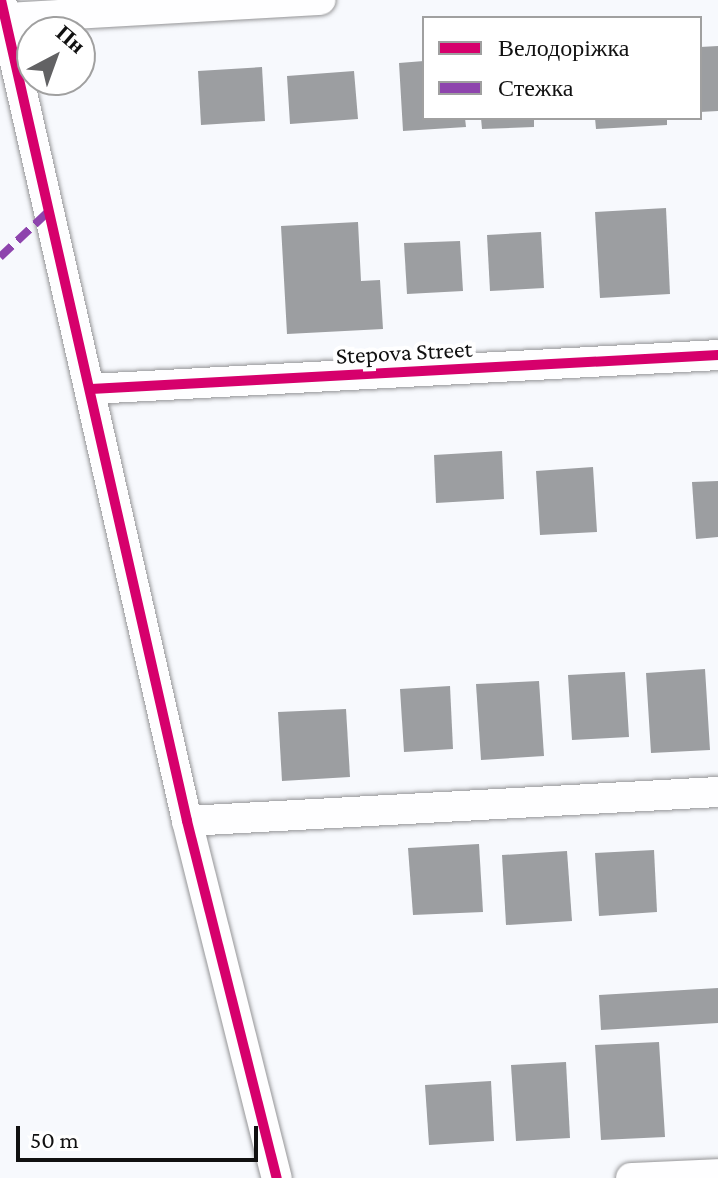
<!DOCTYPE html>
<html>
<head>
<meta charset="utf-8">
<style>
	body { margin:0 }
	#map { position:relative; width:718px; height:1178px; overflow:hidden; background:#f7f9fd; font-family:"Crimson Pro",serif }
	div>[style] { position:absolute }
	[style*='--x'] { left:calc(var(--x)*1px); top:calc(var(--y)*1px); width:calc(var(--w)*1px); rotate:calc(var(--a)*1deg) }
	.building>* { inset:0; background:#9c9ea1 }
	.roads { filter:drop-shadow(0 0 2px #959597) drop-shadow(0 0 2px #959597) }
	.minor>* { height:30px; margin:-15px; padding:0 15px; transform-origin:15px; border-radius:15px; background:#fefeff }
	.quiet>* { height:8px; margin-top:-4px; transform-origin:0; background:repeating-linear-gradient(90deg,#8e44ad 0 16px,transparent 0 24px) }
	.cycleway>* { height:10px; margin:-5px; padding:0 5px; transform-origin:5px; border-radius:5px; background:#d6006c }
	span { translate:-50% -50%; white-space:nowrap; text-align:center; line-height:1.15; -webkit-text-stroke:8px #fff; paint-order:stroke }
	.street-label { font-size:24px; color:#111 }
	.legend { position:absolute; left:422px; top:16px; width:280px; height:104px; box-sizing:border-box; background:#fff; border:2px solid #a0a0a0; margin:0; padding:10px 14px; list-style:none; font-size:24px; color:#111 }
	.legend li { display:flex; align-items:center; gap:16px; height:40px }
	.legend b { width:40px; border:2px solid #a0a0a0 }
	.north { position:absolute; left:16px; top:16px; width:80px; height:80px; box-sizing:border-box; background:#fff; border:2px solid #a0a0a0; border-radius:50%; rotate:41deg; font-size:22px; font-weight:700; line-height:32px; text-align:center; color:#111 }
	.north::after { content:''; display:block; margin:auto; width:28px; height:36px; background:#626264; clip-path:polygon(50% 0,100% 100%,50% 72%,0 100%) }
	.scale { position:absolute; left:16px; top:1126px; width:242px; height:36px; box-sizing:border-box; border:4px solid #111; border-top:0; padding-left:10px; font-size:24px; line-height:28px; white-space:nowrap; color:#111; -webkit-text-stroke:6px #fff; paint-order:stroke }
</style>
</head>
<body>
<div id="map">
	<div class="building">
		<div style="clip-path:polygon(718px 46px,718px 111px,700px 112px,700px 47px)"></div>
		<div style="clip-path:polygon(424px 61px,424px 118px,465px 118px,466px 127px,403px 131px,399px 63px)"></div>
		<div style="clip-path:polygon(262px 67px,265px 121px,201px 125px,198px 71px)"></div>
		<div style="clip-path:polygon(354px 71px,358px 119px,290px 124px,287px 76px)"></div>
		<div style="clip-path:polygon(481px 118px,534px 118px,534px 127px,482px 129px)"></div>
		<div style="clip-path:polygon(595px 118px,667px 118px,667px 125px,596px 129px)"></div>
		<div style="clip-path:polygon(666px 208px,670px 294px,600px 298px,595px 212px)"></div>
		<div style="clip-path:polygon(358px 222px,361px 281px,380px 280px,383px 329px,287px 334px,281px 226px)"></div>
		<div style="clip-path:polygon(541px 232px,544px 288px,490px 291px,487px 235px)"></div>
		<div style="clip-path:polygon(460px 241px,463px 291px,407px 294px,404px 243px)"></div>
		<div style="clip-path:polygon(502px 451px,504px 499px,436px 503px,434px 455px)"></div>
		<div style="clip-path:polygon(593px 467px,597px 532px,540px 535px,536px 471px)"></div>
		<div style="clip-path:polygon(718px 481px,718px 537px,696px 539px,692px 482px)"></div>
		<div style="clip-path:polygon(705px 669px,710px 750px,651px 753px,646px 673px)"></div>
		<div style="clip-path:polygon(625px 672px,629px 737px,572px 740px,568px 675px)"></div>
		<div style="clip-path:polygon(539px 681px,544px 756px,481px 760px,476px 684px)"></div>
		<div style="clip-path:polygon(450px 686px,453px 749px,404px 752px,400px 689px)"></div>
		<div style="clip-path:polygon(346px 709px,350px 777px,282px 781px,278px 712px)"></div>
		<div style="clip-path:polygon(479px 844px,483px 912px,413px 915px,408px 848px)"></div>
		<div style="clip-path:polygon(654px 850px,657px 912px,599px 916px,595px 853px)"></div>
		<div style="clip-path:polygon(567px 851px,572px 921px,506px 925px,502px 855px)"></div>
		<div style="clip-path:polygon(718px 988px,718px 1023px,601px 1030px,599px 995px)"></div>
		<div style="clip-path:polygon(659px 1042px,665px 1137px,601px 1140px,595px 1045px)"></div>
		<div style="clip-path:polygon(566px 1062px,570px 1138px,516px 1141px,511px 1065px)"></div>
		<div style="clip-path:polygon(491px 1081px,494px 1141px,429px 1145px,425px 1085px)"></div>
	</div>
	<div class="roads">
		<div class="minor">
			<div style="--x:1;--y:0;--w:842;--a:77.23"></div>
			<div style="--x:187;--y:821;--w:368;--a:75.9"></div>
			<div style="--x:5;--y:18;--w:316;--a:-3.3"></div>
			<div style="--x:91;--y:389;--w:628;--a:-3.1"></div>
			<div style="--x:187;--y:821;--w:532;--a:-3.13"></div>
			<div style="--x:631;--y:1178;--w:87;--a:-2.6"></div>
		</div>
	</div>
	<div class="quiet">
		<div style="--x:0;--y:257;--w:69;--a:-43.2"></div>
	</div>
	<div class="cycleway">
		<div style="--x:1;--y:0;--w:842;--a:77.23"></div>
		<div style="--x:187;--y:821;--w:368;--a:75.9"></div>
		<div style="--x:91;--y:389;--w:628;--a:-3.1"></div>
	</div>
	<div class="street-label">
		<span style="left:404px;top:352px;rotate:-3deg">Stepova Street</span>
	</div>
	<ul class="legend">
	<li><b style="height:10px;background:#d6006c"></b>Велодоріжка</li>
	<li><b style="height:10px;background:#8e44ad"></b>Стежка</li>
	</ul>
	<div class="north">Пн</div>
	<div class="scale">50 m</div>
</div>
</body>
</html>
